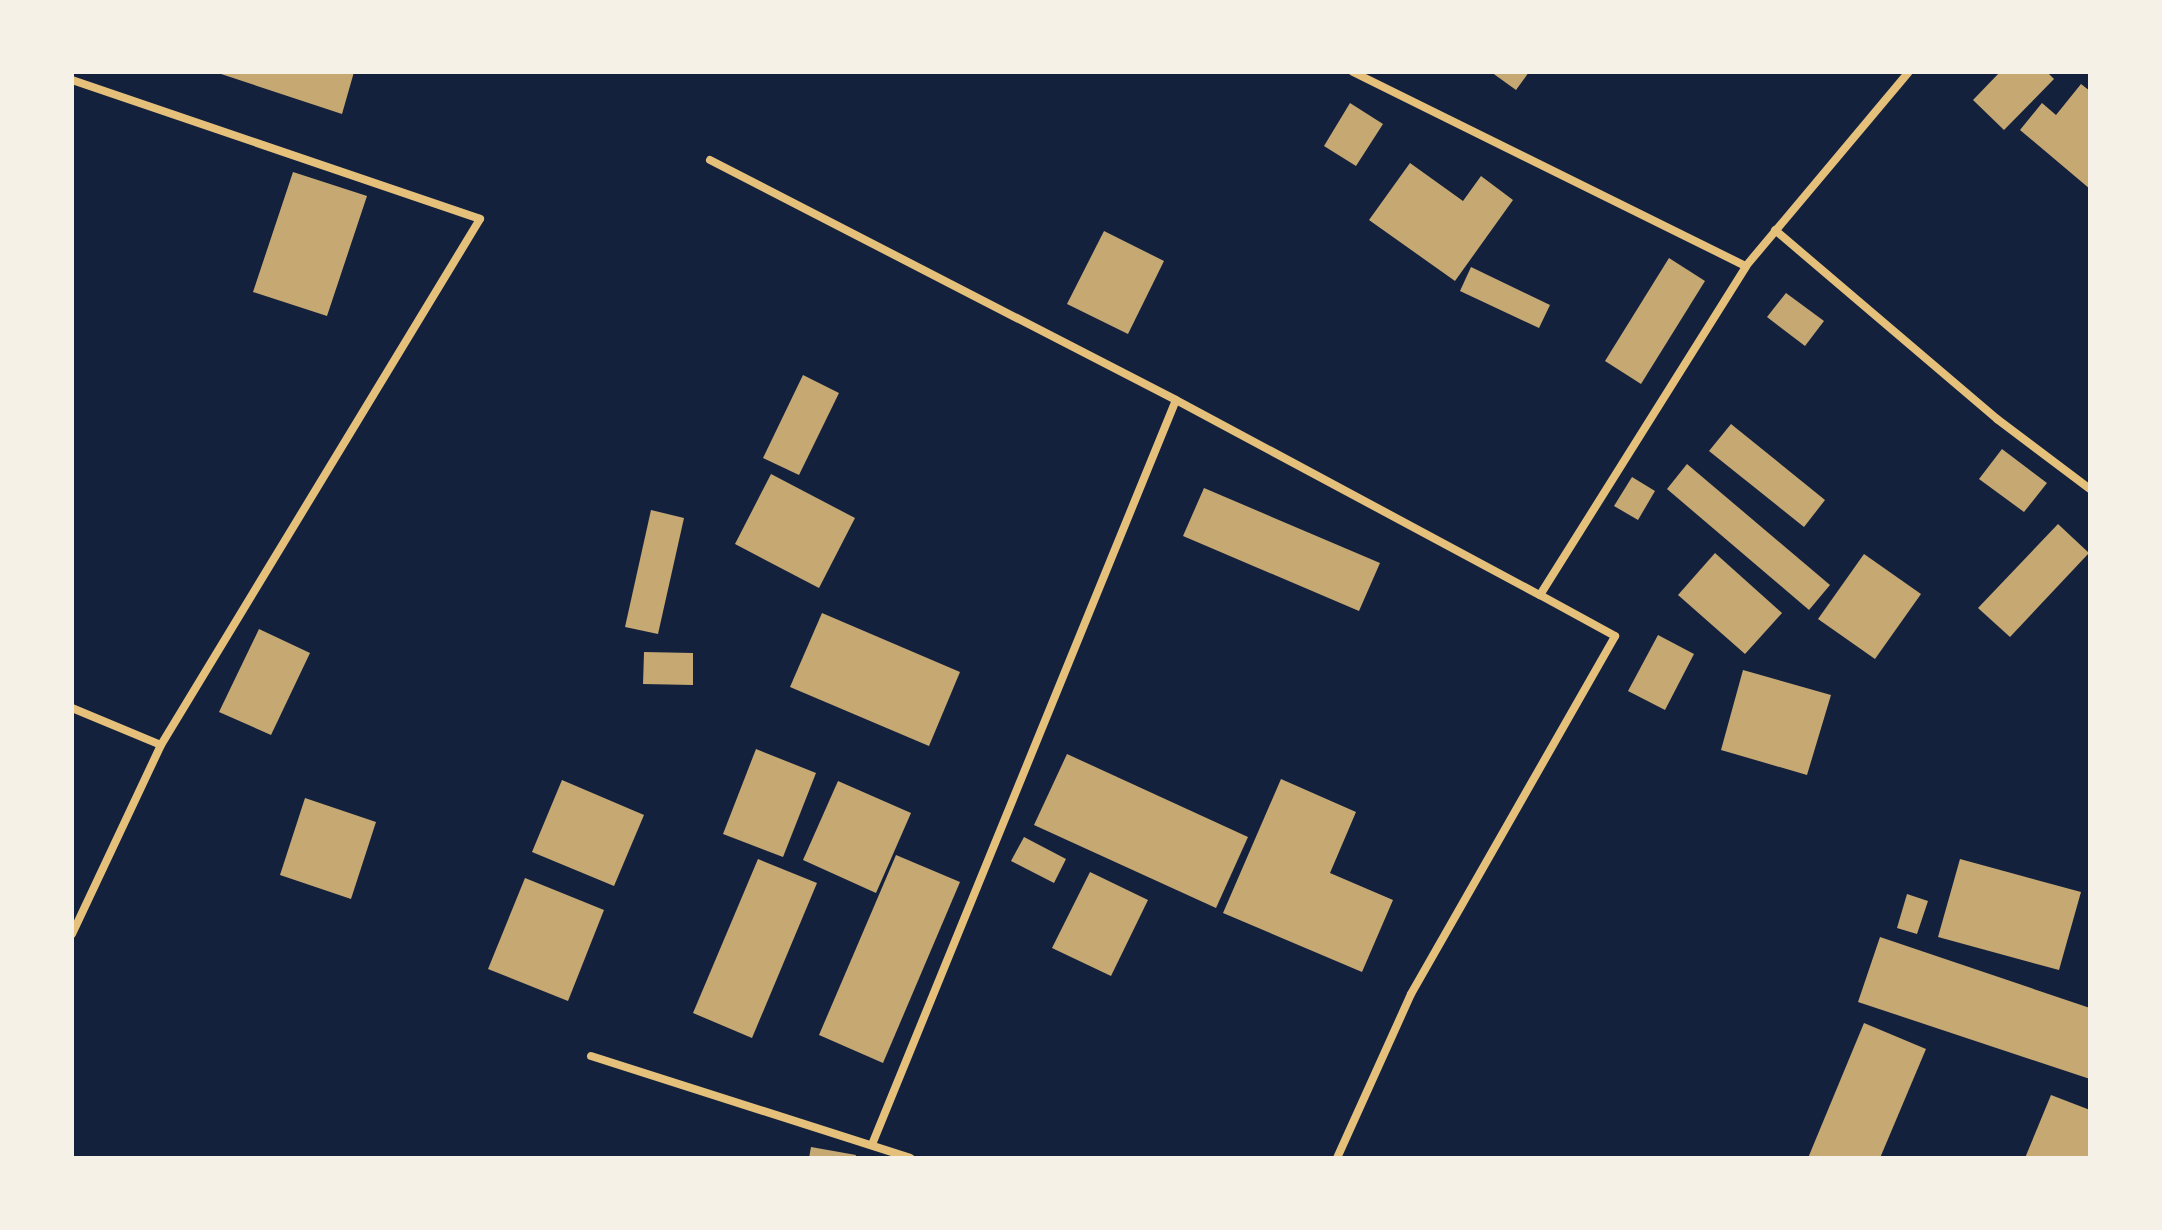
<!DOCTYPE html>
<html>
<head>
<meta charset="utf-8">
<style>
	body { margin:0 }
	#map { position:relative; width:2162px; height:1230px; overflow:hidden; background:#14213d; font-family:Quicksand,sans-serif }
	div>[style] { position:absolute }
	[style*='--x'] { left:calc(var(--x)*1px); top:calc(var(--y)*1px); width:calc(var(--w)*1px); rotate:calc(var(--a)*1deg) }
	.building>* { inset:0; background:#c6a872 }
	.minor>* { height:8px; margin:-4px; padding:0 4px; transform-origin:4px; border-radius:4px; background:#e5c07b }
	span { translate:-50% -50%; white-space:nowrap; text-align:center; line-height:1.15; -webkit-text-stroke:7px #f6f1e7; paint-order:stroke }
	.frame { position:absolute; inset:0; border:74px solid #f6f1e7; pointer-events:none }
</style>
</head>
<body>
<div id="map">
	<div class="building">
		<div style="clip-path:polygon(215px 72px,354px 72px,342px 114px)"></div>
		<div style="clip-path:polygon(1491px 72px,1529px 72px,1516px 90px)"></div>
		<div style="clip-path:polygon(2000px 72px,2047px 72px,2054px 79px,2004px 130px,1973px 100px)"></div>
		<div style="clip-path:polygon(2081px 84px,2090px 91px,2090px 189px,2020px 130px,2042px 103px,2056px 115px)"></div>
		<div style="clip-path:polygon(1350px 103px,1383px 124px,1356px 166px,1324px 146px)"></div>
		<div style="clip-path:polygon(1410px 163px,1463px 201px,1481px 176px,1513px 200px,1455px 281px,1369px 220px)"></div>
		<div style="clip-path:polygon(293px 172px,367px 196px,327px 316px,253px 292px)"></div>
		<div style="clip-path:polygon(1104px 231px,1164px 261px,1128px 334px,1067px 304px)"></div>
		<div style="clip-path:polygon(1669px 258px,1705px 281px,1641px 384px,1605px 361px)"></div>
		<div style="clip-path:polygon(1471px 267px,1550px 305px,1539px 328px,1460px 291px)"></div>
		<div style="clip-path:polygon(1786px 293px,1824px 321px,1805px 346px,1767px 317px)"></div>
		<div style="clip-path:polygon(803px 375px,839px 393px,799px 475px,763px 458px)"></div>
		<div style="clip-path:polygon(1731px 424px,1825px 500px,1804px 527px,1709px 451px)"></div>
		<div style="clip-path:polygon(2002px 449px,2047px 483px,2024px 512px,1979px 479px)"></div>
		<div style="clip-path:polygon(1687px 464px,1830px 585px,1809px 610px,1667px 489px)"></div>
		<div style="clip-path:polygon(771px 474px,855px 518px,819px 588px,735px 544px)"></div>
		<div style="clip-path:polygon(1632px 477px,1655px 491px,1638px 520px,1614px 506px)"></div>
		<div style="clip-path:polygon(1204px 488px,1380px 563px,1359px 611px,1183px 536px)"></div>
		<div style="clip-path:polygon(651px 510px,684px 518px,658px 634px,625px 627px)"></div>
		<div style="clip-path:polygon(2058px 524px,2089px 553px,2010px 637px,1978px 608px)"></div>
		<div style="clip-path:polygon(1715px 553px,1782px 613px,1745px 654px,1678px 595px)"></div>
		<div style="clip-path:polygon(1864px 554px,1921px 594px,1875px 659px,1818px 619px)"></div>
		<div style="clip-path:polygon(822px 613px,960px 672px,929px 746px,790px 687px)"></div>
		<div style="clip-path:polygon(259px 629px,310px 653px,271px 735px,219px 712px)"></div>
		<div style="clip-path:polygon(1658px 635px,1694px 654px,1665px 710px,1628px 691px)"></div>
		<div style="clip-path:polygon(644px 652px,693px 653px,693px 685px,643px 684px)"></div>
		<div style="clip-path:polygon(1743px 670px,1831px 695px,1807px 775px,1721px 750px)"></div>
		<div style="clip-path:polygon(756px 749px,816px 773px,783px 857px,723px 834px)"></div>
		<div style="clip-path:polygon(1067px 754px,1248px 837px,1216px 908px,1034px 825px)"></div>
		<div style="clip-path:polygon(1281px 779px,1356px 812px,1330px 873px,1393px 900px,1362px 972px,1223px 913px)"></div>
		<div style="clip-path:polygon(562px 780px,644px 815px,614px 886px,532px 852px)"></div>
		<div style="clip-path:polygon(838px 781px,911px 813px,876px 893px,803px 860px)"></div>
		<div style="clip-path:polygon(305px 798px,376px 822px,351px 899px,280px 875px)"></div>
		<div style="clip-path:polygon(1024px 837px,1066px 859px,1054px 883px,1011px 861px)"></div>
		<div style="clip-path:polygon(896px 855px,960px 882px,883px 1063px,819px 1035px)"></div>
		<div style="clip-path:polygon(758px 859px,817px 883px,752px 1038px,693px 1013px)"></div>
		<div style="clip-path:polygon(1960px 859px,2081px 892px,2059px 970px,1938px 937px)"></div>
		<div style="clip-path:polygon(1090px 872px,1148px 900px,1111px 976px,1052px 948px)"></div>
		<div style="clip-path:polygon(525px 878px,604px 910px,568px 1001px,488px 969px)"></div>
		<div style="clip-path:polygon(1907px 894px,1928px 901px,1917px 934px,1897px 928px)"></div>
		<div style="clip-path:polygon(1880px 937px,2090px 1008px,2090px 1079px,1858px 1002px)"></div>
		<div style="clip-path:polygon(1864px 1023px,1926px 1049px,1880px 1158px,1808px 1158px)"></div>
		<div style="clip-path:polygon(2051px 1095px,2090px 1110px,2090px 1158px,2025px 1158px)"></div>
		<div style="clip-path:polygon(811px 1147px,856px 1155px,855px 1158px,809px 1158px)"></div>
	</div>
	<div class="minor">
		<div style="--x:1353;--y:72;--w:438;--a:26.3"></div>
		<div style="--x:72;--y:80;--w:431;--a:18.8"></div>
		<div style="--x:480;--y:219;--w:615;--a:121.24"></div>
		<div style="--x:161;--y:745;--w:209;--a:115.2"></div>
		<div style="--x:710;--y:160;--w:524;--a:27.25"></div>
		<div style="--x:1176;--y:400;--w:413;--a:28.2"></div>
		<div style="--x:1775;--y:230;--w:292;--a:40.4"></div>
		<div style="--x:1997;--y:419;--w:116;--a:37"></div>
		<div style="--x:72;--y:708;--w:96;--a:22.6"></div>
		<div style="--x:591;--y:1056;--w:335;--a:17.7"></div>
		<div style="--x:873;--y:1142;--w:801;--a:-67.79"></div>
		<div style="--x:1337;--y:1158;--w:180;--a:-65.7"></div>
		<div style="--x:1411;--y:994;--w:412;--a:-60.3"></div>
		<div style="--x:1615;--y:636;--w:85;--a:-151.3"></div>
		<div style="--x:1540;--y:595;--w:388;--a:-57.9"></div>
		<div style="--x:1746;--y:266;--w:253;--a:-50"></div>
	</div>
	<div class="frame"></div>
</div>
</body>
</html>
